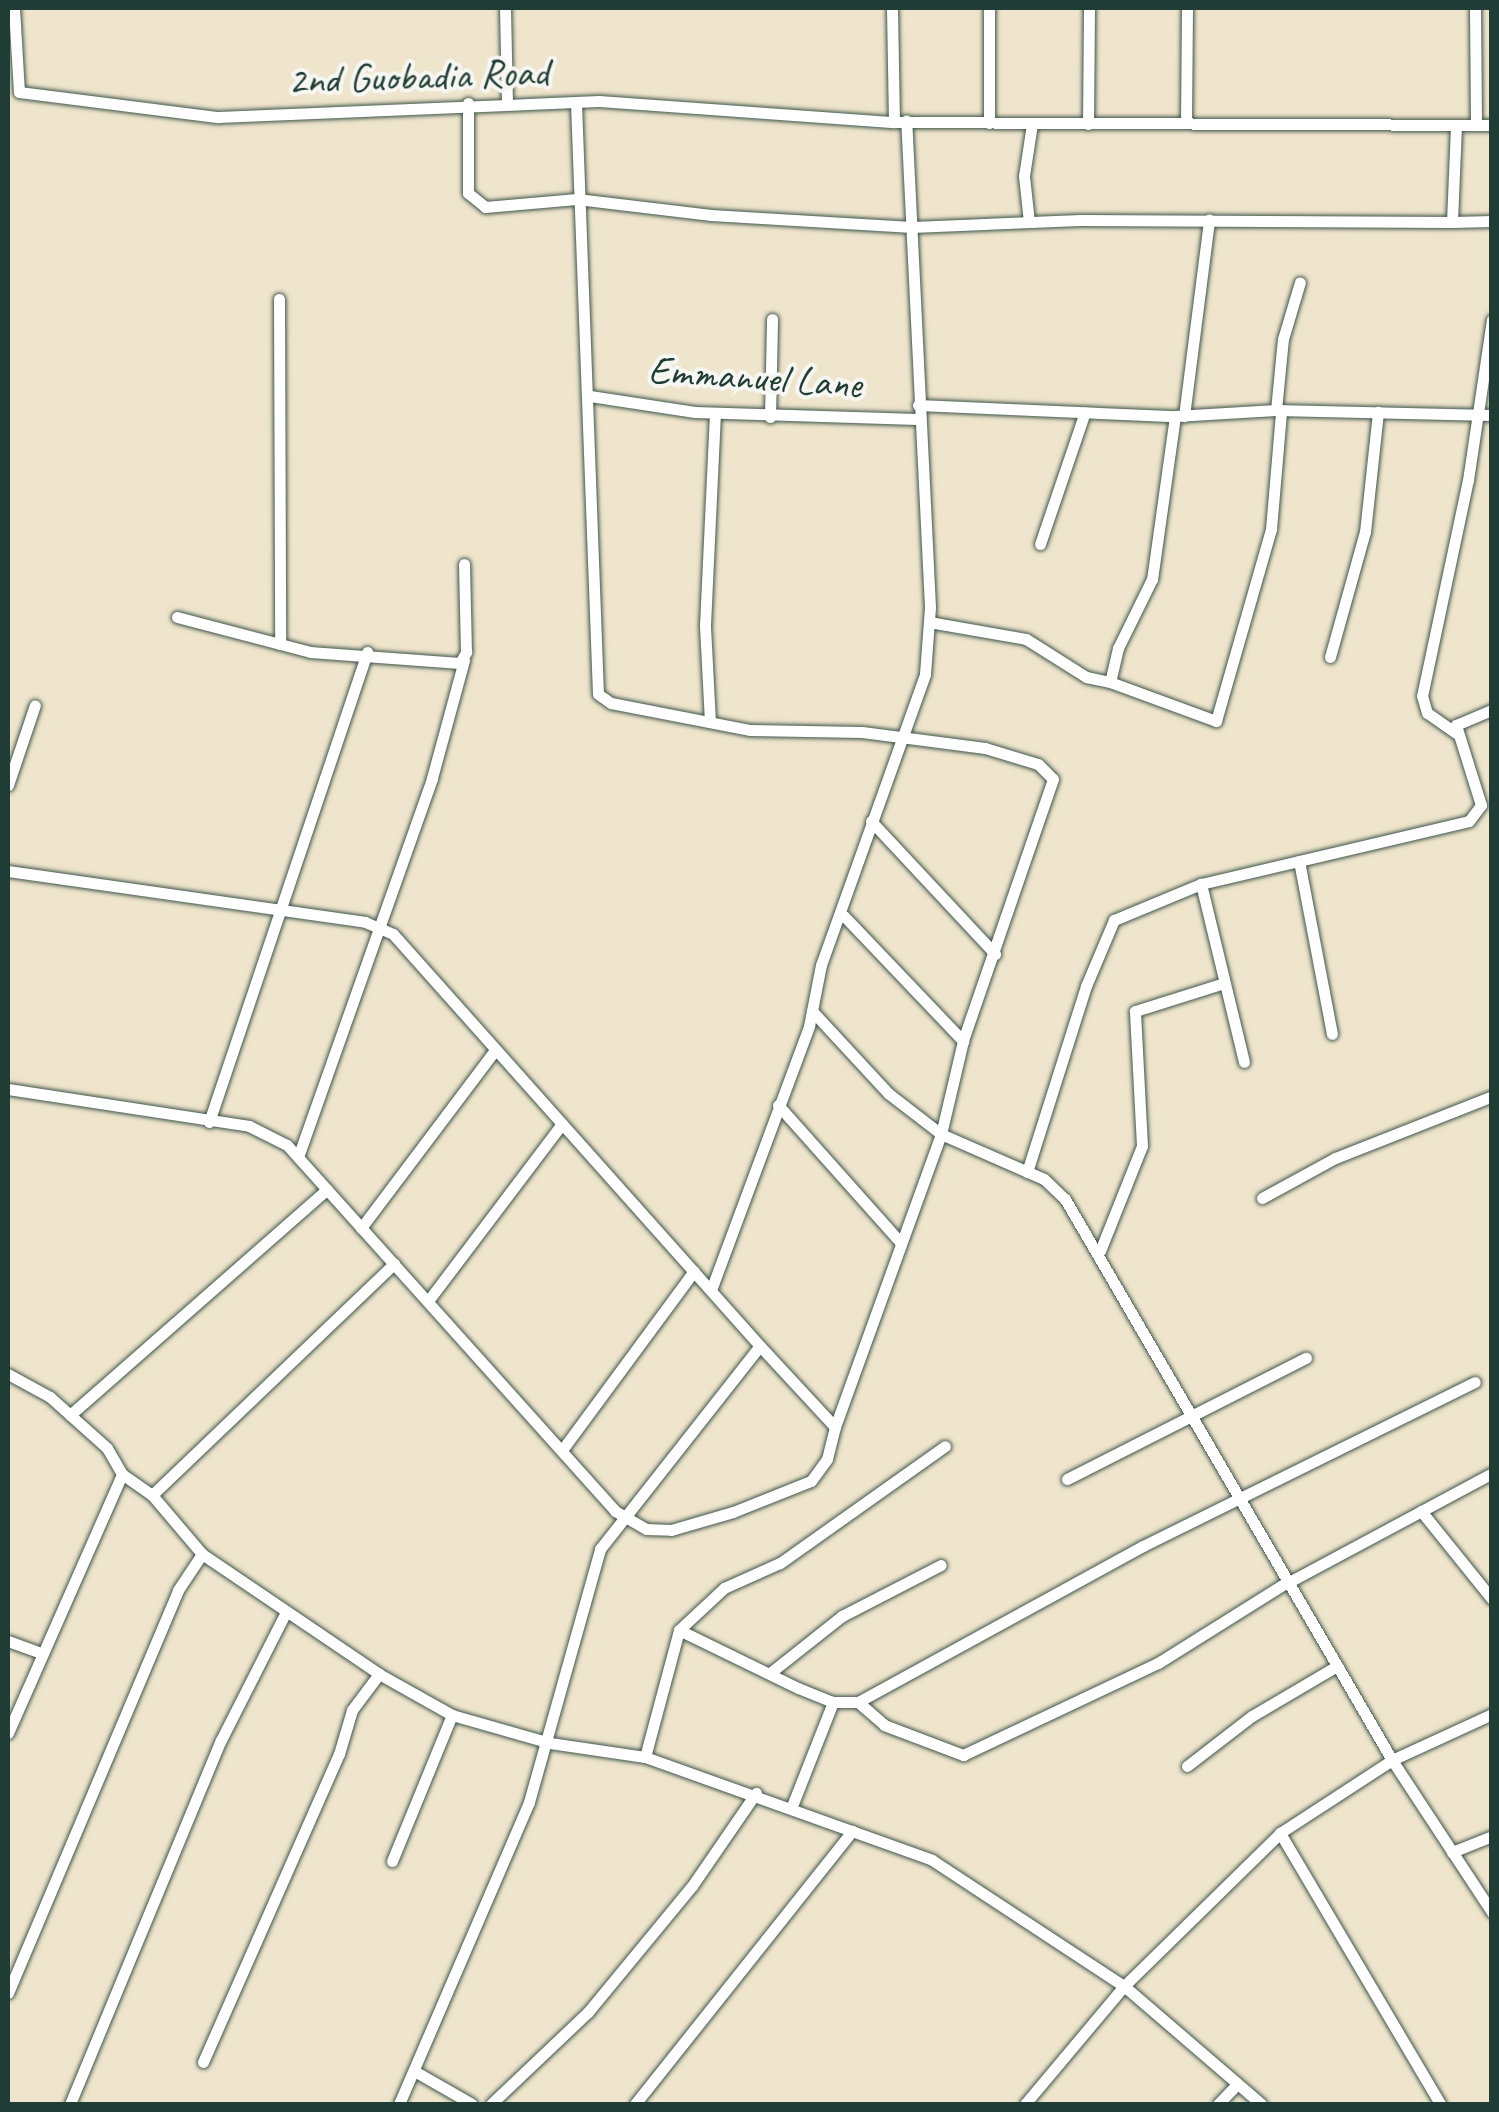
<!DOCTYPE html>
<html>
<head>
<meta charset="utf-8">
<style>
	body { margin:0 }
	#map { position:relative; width:1499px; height:2112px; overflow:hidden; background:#efe5cc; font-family:Caveat,sans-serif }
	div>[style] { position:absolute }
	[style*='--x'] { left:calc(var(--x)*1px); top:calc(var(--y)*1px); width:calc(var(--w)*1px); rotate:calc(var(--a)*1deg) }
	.roads { filter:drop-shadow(0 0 2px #3e564b) drop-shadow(0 0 2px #3e564b) }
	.minor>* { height:11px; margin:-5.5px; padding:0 5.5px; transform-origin:5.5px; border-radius:5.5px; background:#fff }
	span { translate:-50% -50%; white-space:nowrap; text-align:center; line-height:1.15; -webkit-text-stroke:8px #f6f6f2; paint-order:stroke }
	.street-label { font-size:40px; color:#1f3d34 }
	.frame { position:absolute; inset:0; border:10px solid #1f3d34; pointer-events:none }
</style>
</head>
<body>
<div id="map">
	<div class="roads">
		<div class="minor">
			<div style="--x:14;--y:8;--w:84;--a:86.6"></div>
			<div style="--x:19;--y:92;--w:201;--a:7.2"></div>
			<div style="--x:218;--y:117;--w:381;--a:-2.4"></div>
			<div style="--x:599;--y:101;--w:296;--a:4.1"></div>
			<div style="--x:894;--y:122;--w:598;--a:0.29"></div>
			<div style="--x:505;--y:8;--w:94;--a:88.8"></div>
			<div style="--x:892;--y:8;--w:114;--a:89"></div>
			<div style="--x:1475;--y:8;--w:117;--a:89.5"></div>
			<div style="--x:468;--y:103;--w:90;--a:90"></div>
			<div style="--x:468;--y:193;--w:22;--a:39"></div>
			<div style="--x:485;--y:207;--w:92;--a:-5"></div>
			<div style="--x:577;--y:199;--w:135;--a:6.8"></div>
			<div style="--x:711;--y:215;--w:201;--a:3.4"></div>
			<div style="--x:912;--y:227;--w:168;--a:-2.4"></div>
			<div style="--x:1080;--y:220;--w:372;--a:0.3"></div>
			<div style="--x:576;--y:103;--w:591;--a:87.87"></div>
			<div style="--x:598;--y:694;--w:16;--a:35"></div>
			<div style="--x:611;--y:703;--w:142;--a:11"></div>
			<div style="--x:750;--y:730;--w:112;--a:1"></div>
			<div style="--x:862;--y:732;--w:124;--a:7.4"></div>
			<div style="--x:985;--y:748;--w:55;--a:16.8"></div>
			<div style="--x:1038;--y:764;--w:21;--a:45"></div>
			<div style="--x:1053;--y:779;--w:277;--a:109"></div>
			<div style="--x:963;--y:1041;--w:96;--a:103.3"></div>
			<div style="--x:941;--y:1134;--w:67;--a:-142.3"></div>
			<div style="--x:888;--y:1093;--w:112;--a:-132.8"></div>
			<div style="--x:1186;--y:122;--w:114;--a:-89.5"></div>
			<div style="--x:989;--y:123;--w:115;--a:-90"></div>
			<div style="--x:1088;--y:124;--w:116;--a:-89.5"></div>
			<div style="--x:1456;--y:126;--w:96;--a:92.4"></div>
			<div style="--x:1452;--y:222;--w:40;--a:-1.4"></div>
			<div style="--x:1029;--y:222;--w:46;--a:-96.2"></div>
			<div style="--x:1024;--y:176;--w:53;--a:-81.3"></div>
			<div style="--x:279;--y:299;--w:345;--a:89.8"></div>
			<div style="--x:590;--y:396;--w:106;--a:8.7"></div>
			<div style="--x:695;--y:412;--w:222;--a:1.8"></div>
			<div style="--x:918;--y:405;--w:257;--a:2.5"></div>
			<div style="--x:1175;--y:416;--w:101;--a:-3.4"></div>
			<div style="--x:1276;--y:410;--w:216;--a:1.3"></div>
			<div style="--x:1276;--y:410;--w:71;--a:-84.4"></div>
			<div style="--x:1283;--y:339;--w:59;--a:-73.4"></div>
			<div style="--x:1175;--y:416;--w:165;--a:98"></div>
			<div style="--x:1152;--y:579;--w:77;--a:116.2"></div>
			<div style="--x:1118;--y:648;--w:35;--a:103"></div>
			<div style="--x:1110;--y:682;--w:113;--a:20.2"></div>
			<div style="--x:1216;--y:721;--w:200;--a:-74"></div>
			<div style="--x:1271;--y:529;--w:117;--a:-85.1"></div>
			<div style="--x:1184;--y:416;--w:198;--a:-82.7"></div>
			<div style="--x:770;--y:417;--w:98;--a:-88.8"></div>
			<div style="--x:1040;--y:544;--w:139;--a:-71.2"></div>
			<div style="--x:177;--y:617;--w:138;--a:14.7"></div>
			<div style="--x:310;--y:652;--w:150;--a:4.2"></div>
			<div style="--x:460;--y:663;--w:13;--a:-61"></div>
			<div style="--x:466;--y:652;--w:88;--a:-91.3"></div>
			<div style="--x:929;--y:622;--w:98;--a:9.9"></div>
			<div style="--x:1026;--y:639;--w:71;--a:32.3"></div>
			<div style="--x:1086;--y:677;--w:25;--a:12"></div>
			<div style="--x:1330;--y:657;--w:130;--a:-74.4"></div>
			<div style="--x:1365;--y:532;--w:121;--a:-83.8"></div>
			<div style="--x:710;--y:722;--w:97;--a:-93"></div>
			<div style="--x:705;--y:625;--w:212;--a:-87.3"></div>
			<div style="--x:1456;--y:733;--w:35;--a:-145"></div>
			<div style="--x:1427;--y:713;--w:18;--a:-106"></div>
			<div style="--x:1422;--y:696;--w:221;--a:-78"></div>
			<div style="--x:1468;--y:480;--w:162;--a:-81.5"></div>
			<div style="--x:8;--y:785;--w:84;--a:-71.4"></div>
			<div style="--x:871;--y:821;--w:182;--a:47"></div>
			<div style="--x:1299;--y:861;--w:176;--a:79.2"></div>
			<div style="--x:8;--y:871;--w:361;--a:8.1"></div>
			<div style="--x:365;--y:922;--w:30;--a:23"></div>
			<div style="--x:393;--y:934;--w:552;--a:48.31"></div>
			<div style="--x:1201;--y:884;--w:183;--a:76.4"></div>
			<div style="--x:844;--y:916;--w:173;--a:46.4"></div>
			<div style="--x:8;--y:1089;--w:244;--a:8.7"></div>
			<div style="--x:249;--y:1126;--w:42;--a:26.6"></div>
			<div style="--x:287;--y:1145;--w:491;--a:48.1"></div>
			<div style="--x:615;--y:1511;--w:36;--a:30"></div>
			<div style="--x:646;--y:1529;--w:25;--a:2"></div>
			<div style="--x:671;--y:1530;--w:65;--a:-16.2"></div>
			<div style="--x:733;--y:1512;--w:84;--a:-21.7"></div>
			<div style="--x:811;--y:1481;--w:27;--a:-54"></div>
			<div style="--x:827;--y:1459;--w:33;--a:-76"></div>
			<div style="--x:778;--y:1105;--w:185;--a:48.3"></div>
			<div style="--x:209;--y:1122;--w:496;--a:-71.4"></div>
			<div style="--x:298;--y:1157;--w:402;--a:-70.5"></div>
			<div style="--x:432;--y:778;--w:122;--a:-74.8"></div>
			<div style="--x:1027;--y:1172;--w:195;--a:-72.4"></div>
			<div style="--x:1086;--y:986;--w:72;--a:-67"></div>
			<div style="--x:1114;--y:920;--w:94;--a:-22.5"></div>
			<div style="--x:1201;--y:884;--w:275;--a:-13.2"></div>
			<div style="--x:1469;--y:821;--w:20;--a:-53"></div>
			<div style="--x:1481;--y:805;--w:84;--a:-107.4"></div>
			<div style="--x:1456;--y:725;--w:39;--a:-23"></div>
			<div style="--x:1262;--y:1198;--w:83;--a:-28.7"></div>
			<div style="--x:1335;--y:1158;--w:169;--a:-21.5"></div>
			<div style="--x:361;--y:1228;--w:223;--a:-53"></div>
			<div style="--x:1100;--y:1251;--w:113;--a:-68.2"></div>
			<div style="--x:1142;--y:1146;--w:135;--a:-93"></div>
			<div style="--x:1135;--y:1011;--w:93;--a:-17.5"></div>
			<div style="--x:711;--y:1290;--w:282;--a:-69.6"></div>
			<div style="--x:809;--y:1026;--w:62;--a:-78.9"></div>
			<div style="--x:821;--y:965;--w:309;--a:-70.3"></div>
			<div style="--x:925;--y:674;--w:67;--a:-85.7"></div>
			<div style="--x:930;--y:607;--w:487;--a:-92.8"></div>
			<div style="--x:428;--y:1301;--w:222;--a:-52.9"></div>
			<div style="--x:8;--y:1374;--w:48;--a:28.7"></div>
			<div style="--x:50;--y:1397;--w:76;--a:41.8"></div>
			<div style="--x:107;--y:1448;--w:30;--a:60"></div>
			<div style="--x:122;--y:1474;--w:37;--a:35"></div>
			<div style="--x:152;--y:1495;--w:77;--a:49.7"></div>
			<div style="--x:202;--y:1554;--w:214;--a:34.1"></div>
			<div style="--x:379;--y:1674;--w:84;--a:29.3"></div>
			<div style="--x:452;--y:1715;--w:102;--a:15.9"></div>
			<div style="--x:550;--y:1743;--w:96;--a:8.4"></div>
			<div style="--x:645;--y:1757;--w:305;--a:19.7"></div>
			<div style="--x:932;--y:1860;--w:230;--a:33.3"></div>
			<div style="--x:1124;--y:1986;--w:181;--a:40.7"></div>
			<div style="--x:70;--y:1415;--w:342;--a:-41.3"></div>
			<div style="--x:562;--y:1450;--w:222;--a:-53.6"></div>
			<div style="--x:1067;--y:1479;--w:268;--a:-26.9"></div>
			<div style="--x:152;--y:1495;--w:335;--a:-43.7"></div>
			<div style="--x:1421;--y:1511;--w:113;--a:51.1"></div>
			<div style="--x:1289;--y:1582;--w:230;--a:-28.2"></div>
			<div style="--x:679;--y:1630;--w:132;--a:26"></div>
			<div style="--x:798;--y:1688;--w:38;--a:22"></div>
			<div style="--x:833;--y:1702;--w:25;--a:0"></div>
			<div style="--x:858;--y:1702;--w:35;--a:41"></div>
			<div style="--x:884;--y:1725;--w:85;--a:20.8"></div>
			<div style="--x:963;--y:1755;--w:216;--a:-25.3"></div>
			<div style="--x:1158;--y:1663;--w:152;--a:-32.1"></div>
			<div style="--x:8;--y:1641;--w:37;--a:20"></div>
			<div style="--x:770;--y:1673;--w:92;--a:-38.4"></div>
			<div style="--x:842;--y:1616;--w:111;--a:-27.3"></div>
			<div style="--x:858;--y:1702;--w:325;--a:-28.7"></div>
			<div style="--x:1143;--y:1546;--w:370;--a:-26.3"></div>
			<div style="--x:8;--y:1733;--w:283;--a:-66.2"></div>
			<div style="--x:645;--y:1757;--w:131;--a:-75"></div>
			<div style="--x:679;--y:1630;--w:62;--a:-43"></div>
			<div style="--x:724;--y:1588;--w:61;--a:-24.1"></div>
			<div style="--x:780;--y:1563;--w:202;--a:-35.3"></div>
			<div style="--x:1187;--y:1766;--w:82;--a:-37.6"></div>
			<div style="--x:1252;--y:1716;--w:99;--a:-30.5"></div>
			<div style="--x:792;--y:1806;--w:112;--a:-68.5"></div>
			<div style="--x:1280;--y:1833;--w:315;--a:59.4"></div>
			<div style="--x:1452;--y:1852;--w:43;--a:-21.8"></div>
			<div style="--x:392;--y:1861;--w:158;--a:-67.7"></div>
			<div style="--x:8;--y:1993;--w:437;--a:-67.1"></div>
			<div style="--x:178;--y:1590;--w:43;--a:-56.3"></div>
			<div style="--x:203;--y:2062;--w:337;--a:-66.2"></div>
			<div style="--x:339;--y:1754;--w:46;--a:-73.5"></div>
			<div style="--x:352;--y:1710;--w:45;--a:-53.1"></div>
			<div style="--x:416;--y:2072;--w:64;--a:29.7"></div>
			<div style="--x:70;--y:2104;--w:394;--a:-67.5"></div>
			<div style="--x:221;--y:1740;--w:139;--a:-63.1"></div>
			<div style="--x:399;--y:2104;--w:329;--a:-66.7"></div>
			<div style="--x:529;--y:1802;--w:263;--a:-74.3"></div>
			<div style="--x:600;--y:1549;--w:258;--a:-51.8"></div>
			<div style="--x:760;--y:1346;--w:110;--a:47.2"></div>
			<div style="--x:835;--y:1427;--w:312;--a:-70.1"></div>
			<div style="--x:941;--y:1134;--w:112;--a:23.6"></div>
			<div style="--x:1044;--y:1179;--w:29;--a:44"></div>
			<div style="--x:1065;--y:1199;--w:649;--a:59.76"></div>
			<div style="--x:1392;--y:1760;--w:182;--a:56.7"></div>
			<div style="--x:491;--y:2104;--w:134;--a:-43.5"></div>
			<div style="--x:588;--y:2012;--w:163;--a:-50.5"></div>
			<div style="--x:692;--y:1886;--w:113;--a:-55.5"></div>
			<div style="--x:635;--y:2104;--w:349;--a:-51.5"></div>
			<div style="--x:1025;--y:2104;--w:154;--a:-50"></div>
			<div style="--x:1124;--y:1986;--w:219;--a:-44.4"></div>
			<div style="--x:1280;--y:1833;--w:134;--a:-33.1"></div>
			<div style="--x:1392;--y:1760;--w:110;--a:-24.7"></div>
			<div style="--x:1218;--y:2104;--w:28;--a:-46"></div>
		</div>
	</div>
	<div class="street-label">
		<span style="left:418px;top:76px;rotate:-2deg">2nd Guobadia Road</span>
		<span style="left:755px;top:377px;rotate:4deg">Emmanuel Lane</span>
	</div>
	<div class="frame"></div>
</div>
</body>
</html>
